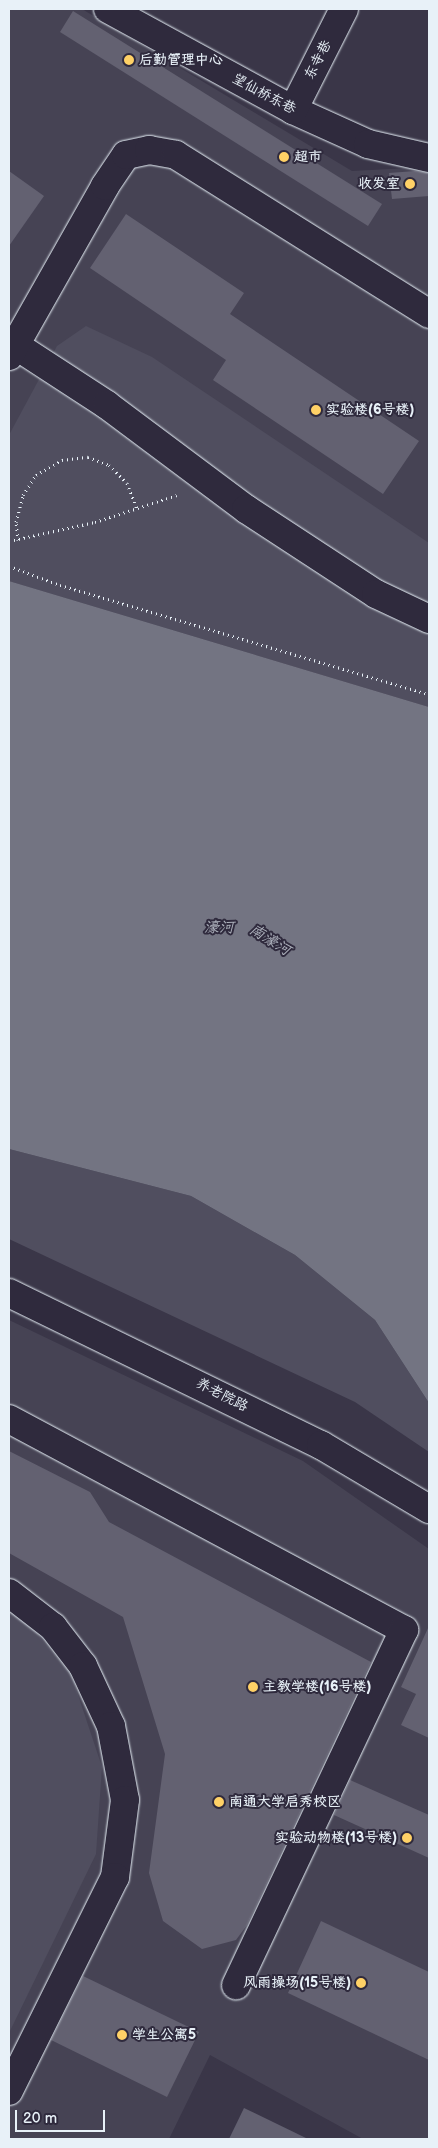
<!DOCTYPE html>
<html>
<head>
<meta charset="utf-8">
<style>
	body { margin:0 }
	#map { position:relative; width:438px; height:2148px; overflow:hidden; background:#3a3648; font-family:"Balsamiq Sans","LXGW WenKai TC",sans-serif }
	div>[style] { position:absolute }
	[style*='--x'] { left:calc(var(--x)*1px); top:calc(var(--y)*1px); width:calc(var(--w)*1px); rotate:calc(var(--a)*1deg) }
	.built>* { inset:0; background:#464354 }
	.green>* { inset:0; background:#504e5f }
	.water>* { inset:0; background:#737482 }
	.building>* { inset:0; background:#636171 }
	.path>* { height:3px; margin-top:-1.5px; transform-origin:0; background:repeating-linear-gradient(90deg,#e8f1f8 0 1px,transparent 0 5px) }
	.roads { filter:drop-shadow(0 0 1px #e8f1f8) drop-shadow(0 0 1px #e8f1f8) }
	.minor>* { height:28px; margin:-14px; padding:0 14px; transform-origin:14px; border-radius:14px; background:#2f2a3d }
	.dots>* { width:14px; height:14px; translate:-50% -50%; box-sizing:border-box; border:2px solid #2f2a3d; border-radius:50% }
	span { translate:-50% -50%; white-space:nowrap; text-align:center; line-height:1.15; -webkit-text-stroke:4px #2f2a3d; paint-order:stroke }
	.poi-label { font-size:14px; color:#e8f1f8; font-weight:700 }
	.left { translate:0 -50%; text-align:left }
	.right { translate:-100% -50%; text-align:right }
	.street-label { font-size:14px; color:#e8f1f8 }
	.water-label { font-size:15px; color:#aeb2bd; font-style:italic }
	.frame { position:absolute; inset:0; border:10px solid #e8f1f8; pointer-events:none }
	.scale { position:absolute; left:15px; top:2110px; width:90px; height:22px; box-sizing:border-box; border:2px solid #e8f1f8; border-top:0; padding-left:6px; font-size:15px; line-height:18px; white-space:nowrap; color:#e8f1f8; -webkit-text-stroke:4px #2f2a3d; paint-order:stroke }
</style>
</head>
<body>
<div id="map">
	<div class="built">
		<div style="clip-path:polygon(9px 9px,82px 9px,352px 171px,429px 167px,429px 707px,9px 581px)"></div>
		<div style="clip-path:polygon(9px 1320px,303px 1461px,429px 1549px,429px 2139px,363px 2139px,210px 2055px,169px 2139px,9px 2139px)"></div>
	</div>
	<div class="green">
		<div style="clip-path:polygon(86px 326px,152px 357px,429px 543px,429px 707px,9px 581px,9px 435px,57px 346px)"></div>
		<div style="clip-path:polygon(9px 1149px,191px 1196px,295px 1255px,375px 1320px,429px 1403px,429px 1452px,355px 1402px,9px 1239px)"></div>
		<div style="clip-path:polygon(9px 1610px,27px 1622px,71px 1674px,102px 1767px,96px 1854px,9px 2033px)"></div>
	</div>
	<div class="water">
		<div style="clip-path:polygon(9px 581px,429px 707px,429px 1403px,375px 1320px,295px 1255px,191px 1196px,9px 1149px)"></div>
	</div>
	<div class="building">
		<div style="clip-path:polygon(73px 11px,382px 204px,368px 226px,60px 32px)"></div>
		<div style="clip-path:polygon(9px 171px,44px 196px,9px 246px)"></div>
		<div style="clip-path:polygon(415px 171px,429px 173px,429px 196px,392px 199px,389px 173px)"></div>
		<div style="clip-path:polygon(126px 214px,244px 293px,230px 314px,419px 441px,383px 494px,213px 380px,226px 360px,90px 268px)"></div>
		<div style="clip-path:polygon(9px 1451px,90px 1492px,109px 1522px,371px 1662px,247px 1925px,236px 1940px,202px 1949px,163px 1921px,149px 1873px,165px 1754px,123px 1617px,9px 1553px)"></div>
		<div style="clip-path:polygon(429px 1626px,429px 1738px,401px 1725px,416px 1694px,401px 1687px)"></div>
		<div style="clip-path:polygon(350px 1780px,429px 1815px,429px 1858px,334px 1815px)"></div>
		<div style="clip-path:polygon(321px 1921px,429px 1972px,429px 2060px,288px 1993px)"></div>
		<div style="clip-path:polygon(83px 1976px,199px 2032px,167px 2097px,51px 2040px)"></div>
		<div style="clip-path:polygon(244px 2108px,308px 2139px,229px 2139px)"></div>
	</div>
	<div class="path">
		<div style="--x:18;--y:540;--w:18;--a:-96"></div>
		<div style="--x:16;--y:522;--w:28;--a:-75"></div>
		<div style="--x:23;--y:495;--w:24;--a:-57"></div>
		<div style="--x:36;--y:475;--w:30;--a:-30"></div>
		<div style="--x:62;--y:460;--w:26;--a:-7"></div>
		<div style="--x:88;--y:457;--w:22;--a:21"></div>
		<div style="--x:109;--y:465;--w:25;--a:45"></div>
		<div style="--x:127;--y:483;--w:28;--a:69"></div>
		<div style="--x:9;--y:541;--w:88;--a:-12.5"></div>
		<div style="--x:95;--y:522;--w:86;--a:-18.2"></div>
		<div style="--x:9;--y:566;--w:54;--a:20.4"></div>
		<div style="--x:60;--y:585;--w:385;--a:16.5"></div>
	</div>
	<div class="roads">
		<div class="minor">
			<div style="--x:108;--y:9;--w:211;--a:28.6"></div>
			<div style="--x:293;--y:110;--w:82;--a:24.4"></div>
			<div style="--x:368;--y:144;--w:63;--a:12.9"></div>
			<div style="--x:293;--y:110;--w:113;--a:-63.2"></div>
			<div style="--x:15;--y:345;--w:110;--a:33.1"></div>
			<div style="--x:107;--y:405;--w:174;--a:36.8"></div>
			<div style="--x:246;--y:509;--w:155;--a:33.2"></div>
			<div style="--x:376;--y:594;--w:59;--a:25.3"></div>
			<div style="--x:9;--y:356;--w:195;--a:-60.5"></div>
			<div style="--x:105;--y:186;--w:37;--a:-56"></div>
			<div style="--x:126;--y:155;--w:24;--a:-12"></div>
			<div style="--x:149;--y:150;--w:27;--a:10"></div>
			<div style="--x:176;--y:155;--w:299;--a:32.1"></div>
			<div style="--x:9;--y:1293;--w:347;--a:26"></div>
			<div style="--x:321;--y:1445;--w:126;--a:30.7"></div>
			<div style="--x:9;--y:1419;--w:448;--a:28.1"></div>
			<div style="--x:404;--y:1630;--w:393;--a:115.3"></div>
			<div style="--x:9;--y:1593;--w:56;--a:37.7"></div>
			<div style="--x:53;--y:1627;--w:49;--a:52.4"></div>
			<div style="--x:83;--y:1666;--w:66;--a:65"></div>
			<div style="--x:111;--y:1726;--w:75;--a:79.3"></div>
			<div style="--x:125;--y:1800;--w:78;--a:97.4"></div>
			<div style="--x:115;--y:1877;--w:239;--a:116.4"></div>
		</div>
	</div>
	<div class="dots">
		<div style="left:129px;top:60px;background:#ffd166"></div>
		<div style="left:284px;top:157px;background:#ffd166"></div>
		<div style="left:410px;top:184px;background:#ffd166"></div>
		<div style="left:316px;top:410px;background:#ffd166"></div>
		<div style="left:253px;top:1687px;background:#ffd166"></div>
		<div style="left:219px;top:1802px;background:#ffd166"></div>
		<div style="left:407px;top:1838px;background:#ffd166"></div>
		<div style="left:361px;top:1983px;background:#ffd166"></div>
		<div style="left:122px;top:2035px;background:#ffd166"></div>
	</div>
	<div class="poi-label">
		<span class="left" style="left:139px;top:60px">后勤管理中心</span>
		<span class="left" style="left:294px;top:157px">超市</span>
		<span class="right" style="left:400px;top:184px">收发室</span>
		<span class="left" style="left:326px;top:410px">实验楼(6号楼)</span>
		<span class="left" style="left:263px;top:1687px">主教学楼(16号楼)</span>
		<span class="left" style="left:229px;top:1802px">南通大学启秀校区</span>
		<span class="right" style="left:397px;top:1838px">实验动物楼(13号楼)</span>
		<span class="right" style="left:351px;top:1983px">风雨操场(15号楼)</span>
		<span class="left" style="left:132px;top:2035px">学生公寓5</span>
	</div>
	<div class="street-label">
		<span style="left:318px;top:60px;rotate:-63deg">东寺巷</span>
		<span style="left:264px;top:94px;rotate:28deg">望仙桥东巷</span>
		<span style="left:222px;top:1395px;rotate:27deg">养老院路</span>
	</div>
	<div class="water-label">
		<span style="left:219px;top:928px">濠河</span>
		<span style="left:270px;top:940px;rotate:32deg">南濠河</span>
	</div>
	<div class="frame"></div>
	<div class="scale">20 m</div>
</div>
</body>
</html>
